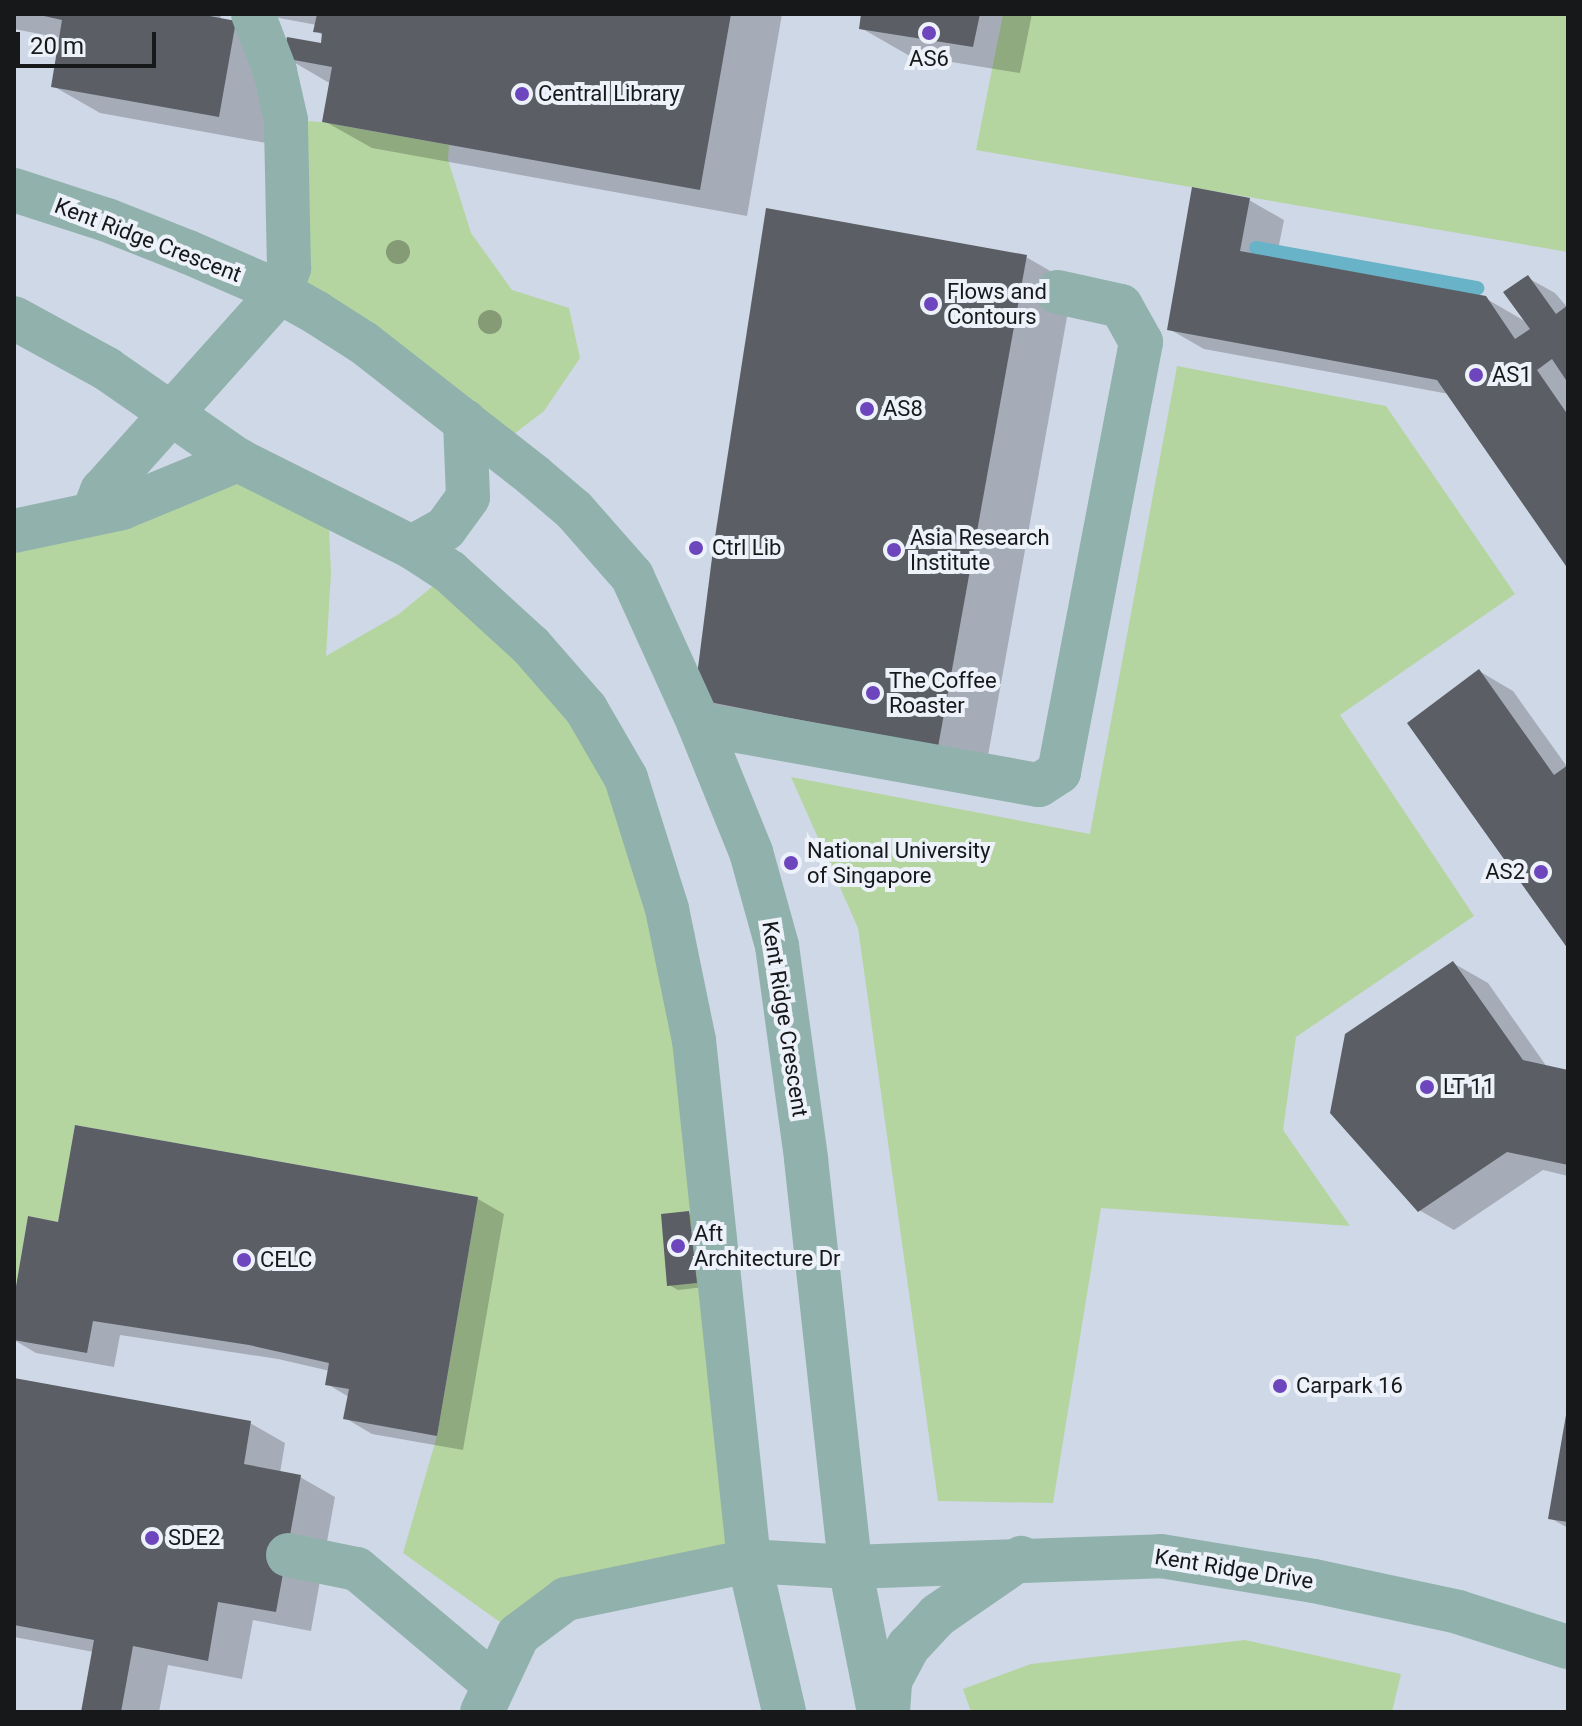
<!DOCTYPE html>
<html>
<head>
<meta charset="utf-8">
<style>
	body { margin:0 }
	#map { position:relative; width:1582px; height:1726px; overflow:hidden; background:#dfe4eb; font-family:Roboto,sans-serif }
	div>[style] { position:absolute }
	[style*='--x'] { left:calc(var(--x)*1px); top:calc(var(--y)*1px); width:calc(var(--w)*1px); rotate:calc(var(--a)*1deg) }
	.built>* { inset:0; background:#cfd8e6 }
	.green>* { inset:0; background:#b5d5a0 }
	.shadow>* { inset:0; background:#0003 }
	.stream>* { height:14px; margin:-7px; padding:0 7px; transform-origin:7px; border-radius:7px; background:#68b3c8 }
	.building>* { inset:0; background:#5b5f65 }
	.minor>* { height:44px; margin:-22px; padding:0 22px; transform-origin:22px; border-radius:22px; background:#91b2ac }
	.trees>* { width:24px; height:24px; margin:-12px; border-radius:50%; background:#849b76 }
	.dots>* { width:22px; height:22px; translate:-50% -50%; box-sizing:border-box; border:4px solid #edf1f9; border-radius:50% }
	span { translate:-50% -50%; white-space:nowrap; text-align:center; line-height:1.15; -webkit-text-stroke:8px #edf1f9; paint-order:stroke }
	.poi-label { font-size:22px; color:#16181a }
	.left { translate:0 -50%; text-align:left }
	.right { translate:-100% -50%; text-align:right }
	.street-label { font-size:22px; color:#16181a }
	.frame { position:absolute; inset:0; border:16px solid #16181a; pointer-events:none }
	.scale { position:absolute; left:16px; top:32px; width:140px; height:36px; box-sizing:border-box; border:4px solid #16181a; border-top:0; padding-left:10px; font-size:24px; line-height:28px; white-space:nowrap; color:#16181a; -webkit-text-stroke:6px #edf1f9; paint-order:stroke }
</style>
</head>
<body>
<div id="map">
	<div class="built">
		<div style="clip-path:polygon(14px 14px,1568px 14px,1568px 1712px,14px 1712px)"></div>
	</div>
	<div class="green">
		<div style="clip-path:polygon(1003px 14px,1568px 14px,1568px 252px,976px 150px)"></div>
		<div style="clip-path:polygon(286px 120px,322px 122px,449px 145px,448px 160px,471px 233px,512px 290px,569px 308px,580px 358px,544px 411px,514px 434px,486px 437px,289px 268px)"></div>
		<div style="clip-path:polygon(1177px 366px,1386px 406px,1515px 594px,1340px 715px,1474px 916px,1296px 1037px,1283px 1130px,1350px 1226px,1101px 1208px,1053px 1503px,938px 1501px,858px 928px,791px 777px,1090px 834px)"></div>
		<div style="clip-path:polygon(238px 460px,328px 508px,331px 573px,326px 656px,399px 614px,450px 572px,586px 709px,667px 909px,749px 1561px,518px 1635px,403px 1553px,437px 1436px,478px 1197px,75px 1125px,58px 1222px,28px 1216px,14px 1298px,14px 531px)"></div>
		<div style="clip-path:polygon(1245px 1640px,1401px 1674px,1392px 1712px,971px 1712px,963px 1689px,1031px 1664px)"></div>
	</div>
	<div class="shadow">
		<div style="clip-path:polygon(14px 14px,221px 14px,220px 20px,282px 50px,266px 143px,100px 113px,53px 86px,61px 38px,14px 29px)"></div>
		<div style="clip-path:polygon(257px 14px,782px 14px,747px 216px,372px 148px,324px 121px,331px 84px,285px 57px,322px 45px,324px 36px,316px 31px,317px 25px)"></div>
		<div style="clip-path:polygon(863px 14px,1032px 14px,1020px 73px,908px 55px,861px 28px)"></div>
		<div style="clip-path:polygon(1249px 200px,1284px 220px,1276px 260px,1485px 298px,1528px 323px,1528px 278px,1555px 293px,1568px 308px,1568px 565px,1449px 394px,1204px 349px,1169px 329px)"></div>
		<div style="clip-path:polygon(1026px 257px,1073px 284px,985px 772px,744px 726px,696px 698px)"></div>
		<div style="clip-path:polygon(1479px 671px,1513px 691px,1568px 768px,1568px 945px)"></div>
		<div style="clip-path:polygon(1453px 963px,1488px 983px,1547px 1067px,1568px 1072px,1568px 1176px,1543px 1170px,1454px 1230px,1419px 1210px)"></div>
		<div style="clip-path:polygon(478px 1199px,504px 1214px,463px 1450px,372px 1434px,345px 1418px,349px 1397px,327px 1384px,330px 1371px,278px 1359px,120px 1335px,114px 1367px,36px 1353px,14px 1340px,14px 1310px,60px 1224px)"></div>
		<div style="clip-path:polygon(689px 1213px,697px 1218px,705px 1287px,678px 1290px,669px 1285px)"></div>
		<div style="clip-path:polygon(14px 1380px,250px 1423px,285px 1443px,280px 1473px,300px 1477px,335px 1497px,311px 1631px,253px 1620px,242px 1679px,168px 1665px,159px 1712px,83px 1712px,94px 1652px,14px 1637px)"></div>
		<div style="clip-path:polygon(1568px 1418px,1568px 1528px,1550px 1518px)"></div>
	</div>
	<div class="stream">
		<div style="--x:1256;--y:248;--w:225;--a:10.3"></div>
	</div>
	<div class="building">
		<div style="clip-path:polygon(35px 14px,199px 14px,236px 21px,219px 117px,51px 87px,62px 20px)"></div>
		<div style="clip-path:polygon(317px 14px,731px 14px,700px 190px,322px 122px,332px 67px,283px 58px,287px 37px,321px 43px,322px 33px,313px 32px)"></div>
		<div style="clip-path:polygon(861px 14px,980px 14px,973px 47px,859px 29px)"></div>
		<div style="clip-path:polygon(1192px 187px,1250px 198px,1240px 251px,1486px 296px,1515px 339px,1530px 329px,1503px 292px,1528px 275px,1556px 314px,1568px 305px,1568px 383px,1552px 359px,1537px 370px,1568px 415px,1568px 569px,1437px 380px,1167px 330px)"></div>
		<div style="clip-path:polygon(766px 208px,1027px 255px,938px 747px,694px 699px,713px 550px)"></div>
		<div style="clip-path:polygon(1479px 669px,1554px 775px,1568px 765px,1568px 949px,1407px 723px)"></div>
		<div style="clip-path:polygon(1453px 961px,1523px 1060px,1568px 1070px,1568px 1165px,1507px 1152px,1418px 1212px,1330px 1113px,1345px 1034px)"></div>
		<div style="clip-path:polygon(75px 1125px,478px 1197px,437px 1436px,343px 1419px,349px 1389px,325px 1385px,329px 1363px,249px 1345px,93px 1321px,87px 1353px,14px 1340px,14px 1298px,28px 1216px,58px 1222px)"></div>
		<div style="clip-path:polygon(689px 1211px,697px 1283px,667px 1286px,661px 1214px)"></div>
		<div style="clip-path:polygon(14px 1378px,251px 1421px,244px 1464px,301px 1475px,276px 1612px,218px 1602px,208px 1661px,133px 1646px,121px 1712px,81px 1712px,94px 1640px,14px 1625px)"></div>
		<div style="clip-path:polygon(1566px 1415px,1568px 1416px,1568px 1522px,1548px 1519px)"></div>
	</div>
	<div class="minor">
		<div style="--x:14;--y:190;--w:98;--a:17.9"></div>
		<div style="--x:107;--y:220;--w:87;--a:21.6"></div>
		<div style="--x:188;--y:252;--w:100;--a:23.5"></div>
		<div style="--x:280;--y:292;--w:43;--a:29.6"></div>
		<div style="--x:317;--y:313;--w:56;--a:32.6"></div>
		<div style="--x:364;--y:343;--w:216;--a:38"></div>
		<div style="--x:534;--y:476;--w:52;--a:40.4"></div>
		<div style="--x:574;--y:510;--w:88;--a:48.7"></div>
		<div style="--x:632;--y:576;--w:162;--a:65.6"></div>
		<div style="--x:699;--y:724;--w:138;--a:67.9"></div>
		<div style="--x:751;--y:852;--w:98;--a:74.5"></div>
		<div style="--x:777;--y:946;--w:215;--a:82.2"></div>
		<div style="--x:806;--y:1159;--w:410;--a:83.8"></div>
		<div style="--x:850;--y:1567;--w:148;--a:78.7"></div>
		<div style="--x:14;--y:318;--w:106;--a:28.7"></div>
		<div style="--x:107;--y:369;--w:160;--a:34.8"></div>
		<div style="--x:238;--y:460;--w:195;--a:26.6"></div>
		<div style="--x:412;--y:547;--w:45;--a:33.3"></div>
		<div style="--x:450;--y:572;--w:110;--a:42.4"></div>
		<div style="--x:531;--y:646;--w:84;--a:48.9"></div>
		<div style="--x:586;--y:709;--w:80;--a:59.9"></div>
		<div style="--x:626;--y:778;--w:137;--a:72.6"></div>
		<div style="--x:667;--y:909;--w:134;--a:78.4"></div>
		<div style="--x:694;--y:1040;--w:524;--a:83.97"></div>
		<div style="--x:749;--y:1561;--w:155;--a:76.9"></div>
		<div style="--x:93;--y:514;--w:25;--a:-69"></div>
		<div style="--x:102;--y:491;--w:267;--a:-48.2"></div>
		<div style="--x:280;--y:292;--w:26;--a:-69"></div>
		<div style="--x:289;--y:268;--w:148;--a:-91.2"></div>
		<div style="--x:286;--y:120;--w:50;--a:-102.7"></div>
		<div style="--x:275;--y:71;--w:61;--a:-111.1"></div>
		<div style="--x:14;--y:531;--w:110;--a:-12"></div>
		<div style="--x:122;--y:508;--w:126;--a:-22.5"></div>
		<div style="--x:412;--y:547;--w:38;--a:-29"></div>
		<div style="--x:445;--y:529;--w:39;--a:-54"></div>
		<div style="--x:468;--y:497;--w:76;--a:-92.3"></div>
		<div style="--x:699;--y:724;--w:345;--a:10.2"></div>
		<div style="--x:1039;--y:785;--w:24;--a:-33"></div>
		<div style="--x:1059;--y:772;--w:438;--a:-79.2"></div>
		<div style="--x:1141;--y:342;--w:41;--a:-119.1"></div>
		<div style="--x:1121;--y:306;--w:65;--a:-167.5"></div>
		<div style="--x:288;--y:1555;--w:70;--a:11.5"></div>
		<div style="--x:357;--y:1569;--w:179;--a:40"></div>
		<div style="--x:482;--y:1712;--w:85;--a:-64.9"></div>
		<div style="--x:518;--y:1635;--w:60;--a:-36.9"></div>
		<div style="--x:566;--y:1599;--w:187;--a:-11.7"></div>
		<div style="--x:749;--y:1561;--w:101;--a:3.4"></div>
		<div style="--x:850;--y:1567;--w:311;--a:-2"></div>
		<div style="--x:1161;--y:1556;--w:155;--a:9.3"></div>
		<div style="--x:1314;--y:1581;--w:147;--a:12.1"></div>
		<div style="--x:1458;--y:1612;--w:115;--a:17.7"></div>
		<div style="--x:888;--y:1712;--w:31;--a:-86"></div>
		<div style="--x:890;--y:1681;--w:40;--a:-62"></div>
		<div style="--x:909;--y:1646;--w:42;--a:-46.9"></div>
		<div style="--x:938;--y:1615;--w:101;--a:-34.5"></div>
	</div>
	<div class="trees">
		<div style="left:398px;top:252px"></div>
		<div style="left:490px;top:322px"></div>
	</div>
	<div class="dots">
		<div style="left:929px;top:33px;background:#6d45bd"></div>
		<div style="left:522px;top:94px;background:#6d45bd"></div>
		<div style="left:931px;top:304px;background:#6d45bd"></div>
		<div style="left:1476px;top:375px;background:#6d45bd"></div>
		<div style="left:867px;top:409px;background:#6d45bd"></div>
		<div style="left:696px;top:548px;background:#6d45bd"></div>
		<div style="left:894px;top:550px;background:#6d45bd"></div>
		<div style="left:873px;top:693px;background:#6d45bd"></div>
		<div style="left:791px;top:863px;background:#6d45bd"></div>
		<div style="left:1541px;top:872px;background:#6d45bd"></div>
		<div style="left:1427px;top:1087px;background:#6d45bd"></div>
		<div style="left:678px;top:1246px;background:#6d45bd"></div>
		<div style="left:244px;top:1260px;background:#6d45bd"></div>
		<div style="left:1280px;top:1386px;background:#6d45bd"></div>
		<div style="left:152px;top:1538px;background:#6d45bd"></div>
	</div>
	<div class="poi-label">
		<span style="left:929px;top:59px">AS6</span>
		<span class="left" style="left:538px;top:94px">Central Library</span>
		<span class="left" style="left:947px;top:304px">Flows and<br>Contours</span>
		<span class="left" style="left:1492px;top:375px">AS1</span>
		<span class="left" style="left:883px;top:409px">AS8</span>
		<span class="left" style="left:910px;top:550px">Asia Research<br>Institute</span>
		<span class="left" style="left:712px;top:548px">Ctrl Lib</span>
		<span class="left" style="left:889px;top:693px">The Coffee<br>Roaster</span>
		<span class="left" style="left:807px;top:863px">National University<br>of Singapore</span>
		<span class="right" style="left:1525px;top:872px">AS2</span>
		<span class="left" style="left:1443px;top:1087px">LT 11</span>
		<span class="left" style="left:694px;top:1246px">Aft<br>Architecture Dr</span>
		<span class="left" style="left:260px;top:1260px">CELC</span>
		<span class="left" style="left:1296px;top:1386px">Carpark 16</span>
		<span class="left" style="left:168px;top:1538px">SDE2</span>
	</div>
	<div class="street-label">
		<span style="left:148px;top:240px;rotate:21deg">Kent Ridge Crescent</span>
		<span style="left:785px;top:1019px;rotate:81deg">Kent Ridge Crescent</span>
		<span style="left:1234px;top:1569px;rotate:9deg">Kent Ridge Drive</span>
	</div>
	<div class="frame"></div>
	<div class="scale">20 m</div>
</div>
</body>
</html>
